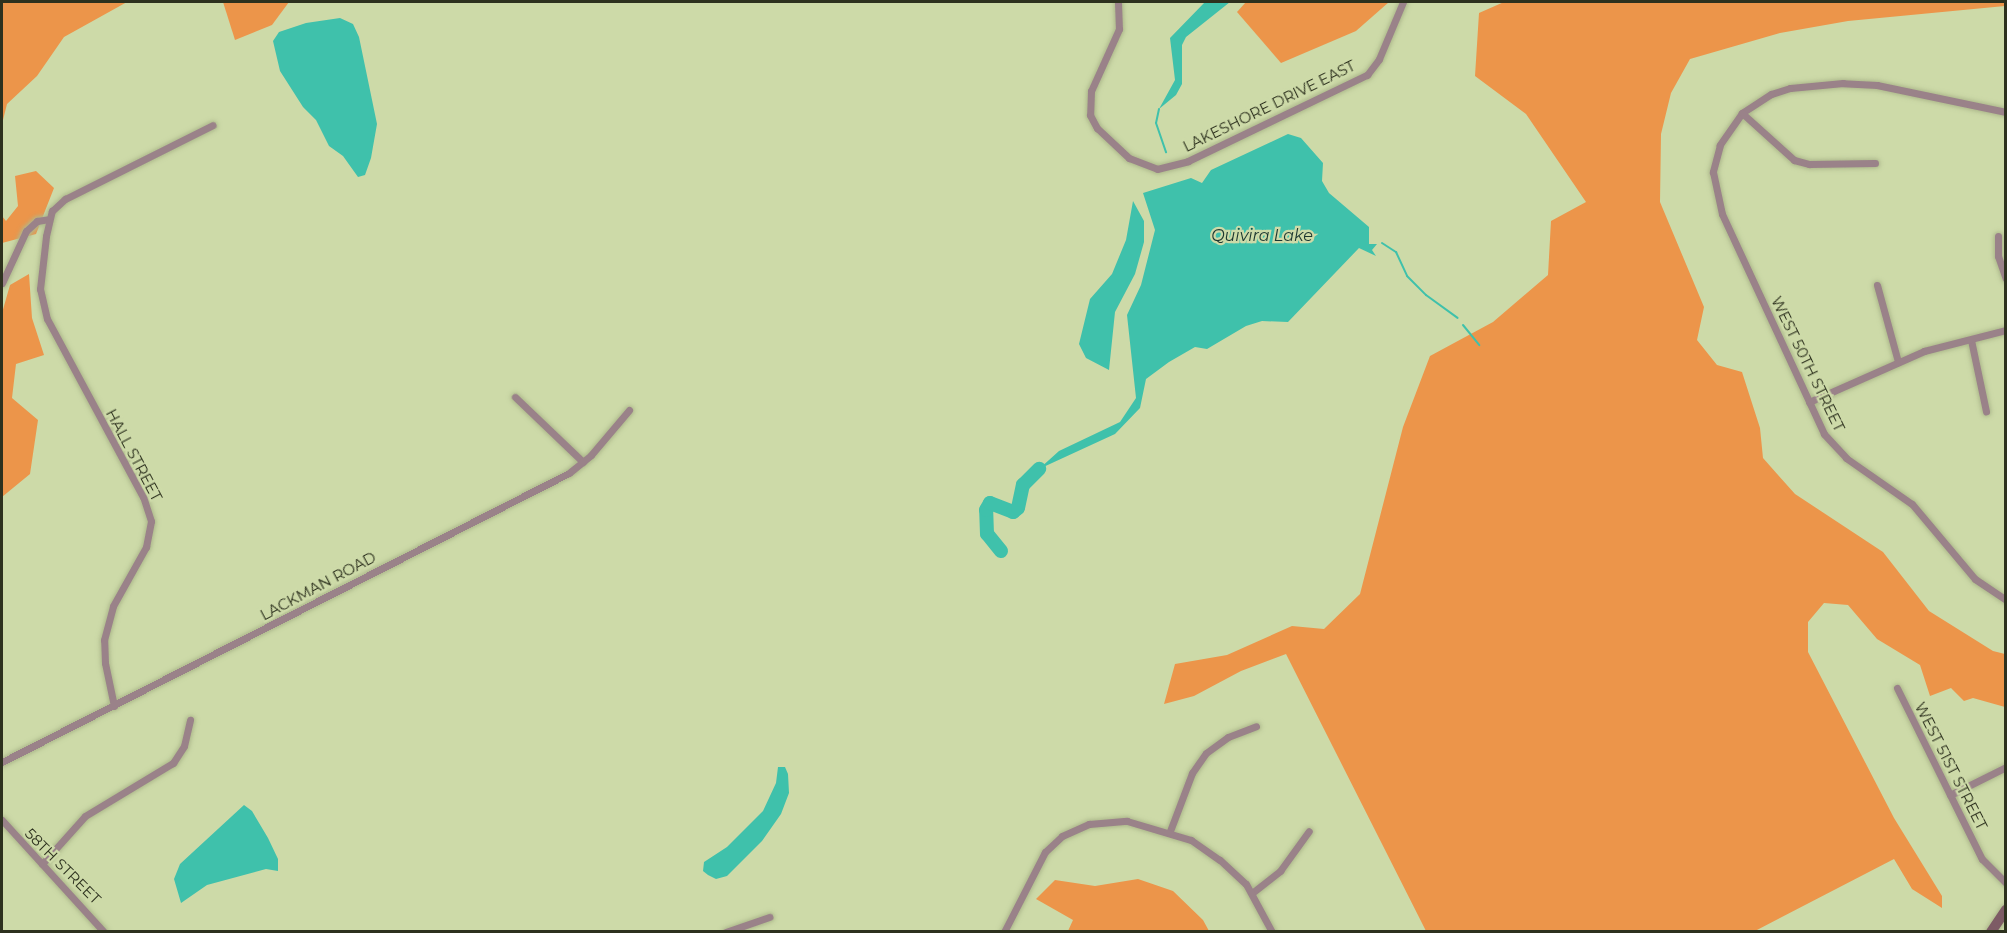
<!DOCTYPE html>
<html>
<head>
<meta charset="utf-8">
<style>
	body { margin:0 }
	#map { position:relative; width:2007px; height:933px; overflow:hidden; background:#cddaa8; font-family:Montserrat,sans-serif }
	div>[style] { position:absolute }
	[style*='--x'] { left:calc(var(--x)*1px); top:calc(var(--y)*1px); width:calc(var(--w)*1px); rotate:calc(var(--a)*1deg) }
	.green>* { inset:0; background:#ec954a }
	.water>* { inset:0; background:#3fc1ab }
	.stream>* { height:2px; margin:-1px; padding:0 1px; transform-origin:1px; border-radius:1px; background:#3fc1ab }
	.river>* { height:14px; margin:-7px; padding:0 7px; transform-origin:7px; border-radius:7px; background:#3fc1ab }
	.roads { filter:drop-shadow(0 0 2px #adb88c) drop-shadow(0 0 2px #adb88c) }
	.street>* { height:7px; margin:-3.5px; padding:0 3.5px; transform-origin:3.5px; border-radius:3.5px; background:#9a8289 }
	.secondary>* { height:10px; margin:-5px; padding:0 5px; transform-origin:5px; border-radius:5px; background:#7d5b65 }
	span { translate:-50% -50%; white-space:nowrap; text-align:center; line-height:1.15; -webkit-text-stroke:4.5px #cddaa8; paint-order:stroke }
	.street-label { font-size:15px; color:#2d311e }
	.water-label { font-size:16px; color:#1b3630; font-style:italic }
	.frame { position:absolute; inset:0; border:3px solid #2d311e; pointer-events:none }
</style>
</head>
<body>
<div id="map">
	<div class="green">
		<div style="clip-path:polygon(2px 2px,127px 2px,64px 37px,37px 76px,7px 104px,2px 124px)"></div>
		<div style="clip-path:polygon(223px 2px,289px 2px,272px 25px,235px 40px)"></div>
		<div style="clip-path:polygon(1246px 2px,1389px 2px,1356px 31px,1281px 63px,1237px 12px)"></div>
		<div style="clip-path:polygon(1504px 2px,2005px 2px,2005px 6px,1848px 21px,1780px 33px,1690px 59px,1671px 93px,1661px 134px,1660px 202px,1704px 307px,1697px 340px,1717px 365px,1742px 372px,1760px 428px,1763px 458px,1795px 494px,1883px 552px,1929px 611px,1993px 651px,2005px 654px,2005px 707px,1973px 698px,1964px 701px,1951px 688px,1930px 696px,1920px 665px,1877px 639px,1848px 605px,1824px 603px,1808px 622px,1808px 652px,1894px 818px,1942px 896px,1942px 908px,1912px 889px,1894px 859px,1755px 931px,1426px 931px,1286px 654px,1241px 671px,1194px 696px,1164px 704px,1175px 664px,1227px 655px,1292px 626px,1324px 629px,1360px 594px,1403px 427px,1430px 356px,1493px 322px,1548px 275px,1551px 221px,1586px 202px,1526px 114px,1475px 76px,1479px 13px)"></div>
		<div style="clip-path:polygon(36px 171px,54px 188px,36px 234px,2px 243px,2px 216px,6px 221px,18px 206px,15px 176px)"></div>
		<div style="clip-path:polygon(29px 274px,32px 318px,44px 355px,16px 364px,12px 398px,38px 420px,30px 474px,2px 497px,2px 313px,10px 285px)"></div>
		<div style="clip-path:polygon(1138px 879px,1173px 891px,1203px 920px,1209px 931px,1068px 931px,1073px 920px,1036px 899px,1055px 880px,1095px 886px)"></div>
	</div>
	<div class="water">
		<div style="clip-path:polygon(1205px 2px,1230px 2px,1186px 37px,1182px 45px,1182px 84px,1176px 95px,1159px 109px,1175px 80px,1170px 38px)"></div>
		<div style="clip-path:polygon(340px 18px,353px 24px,359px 37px,377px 124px,371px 158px,365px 175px,358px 177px,343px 156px,329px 146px,316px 120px,303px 107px,280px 71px,273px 41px,279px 32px,306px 23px)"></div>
		<div style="clip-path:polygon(1288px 134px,1301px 138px,1323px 163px,1322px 181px,1329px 193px,1369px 227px,1369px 244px,1377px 244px,1372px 250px,1376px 256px,1359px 248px,1288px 322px,1262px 321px,1246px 326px,1207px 349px,1195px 347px,1169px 362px,1146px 379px,1140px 408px,1115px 434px,1039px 469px,1059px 451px,1120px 422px,1136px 398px,1127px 315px,1141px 285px,1155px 230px,1143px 193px,1191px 178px,1202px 183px,1211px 170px)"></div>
		<div style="clip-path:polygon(1133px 201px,1144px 221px,1144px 242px,1135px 274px,1115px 312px,1109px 370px,1086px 358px,1079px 344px,1090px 299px,1112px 274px,1126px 240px)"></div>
		<div style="clip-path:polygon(778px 767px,785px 767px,788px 774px,789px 793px,781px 814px,762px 841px,727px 876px,716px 879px,708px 875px,703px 871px,704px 862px,727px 847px,763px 811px,776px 783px)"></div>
		<div style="clip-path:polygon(244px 805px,252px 811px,268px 838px,278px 859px,278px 871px,266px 869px,207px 885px,181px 903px,174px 879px,180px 864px)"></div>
	</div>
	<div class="stream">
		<div style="--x:1159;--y:109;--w:14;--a:102"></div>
		<div style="--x:1156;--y:123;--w:31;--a:71"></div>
		<div style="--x:1382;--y:243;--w:17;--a:33"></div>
		<div style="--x:1396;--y:252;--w:26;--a:65"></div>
		<div style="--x:1407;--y:276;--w:27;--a:45"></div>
		<div style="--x:1426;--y:295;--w:39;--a:36"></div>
		<div style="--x:1463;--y:325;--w:26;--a:51"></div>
	</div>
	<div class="river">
		<div style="--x:1001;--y:551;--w:22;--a:-129"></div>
		<div style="--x:987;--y:534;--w:24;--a:-92"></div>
		<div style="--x:986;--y:510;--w:8;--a:-60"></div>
		<div style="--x:990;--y:503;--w:25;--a:21"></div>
		<div style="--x:1013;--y:512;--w:6;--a:-39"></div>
		<div style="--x:1018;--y:508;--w:24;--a:-78"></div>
		<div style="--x:1023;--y:485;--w:23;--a:-45"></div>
	</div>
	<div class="roads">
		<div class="street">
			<div style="--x:1118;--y:2;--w:27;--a:88"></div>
			<div style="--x:1119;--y:29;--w:68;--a:114.3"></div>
			<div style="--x:1091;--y:91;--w:24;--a:92"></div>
			<div style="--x:1090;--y:115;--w:15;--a:62"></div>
			<div style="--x:1097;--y:128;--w:44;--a:43.2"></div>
			<div style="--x:1129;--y:158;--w:30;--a:21"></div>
			<div style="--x:1157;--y:169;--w:32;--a:-14"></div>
			<div style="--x:1188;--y:161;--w:199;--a:-25.7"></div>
			<div style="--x:1367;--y:75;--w:20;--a:-53"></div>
			<div style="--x:1379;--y:59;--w:62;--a:-67.2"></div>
			<div style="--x:2006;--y:112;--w:132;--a:-168.2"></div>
			<div style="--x:1877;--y:85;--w:34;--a:-177"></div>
			<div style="--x:1843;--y:83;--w:53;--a:174.6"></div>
			<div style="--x:1790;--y:88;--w:20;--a:162"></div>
			<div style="--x:1771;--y:94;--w:35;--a:147"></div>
			<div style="--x:1742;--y:113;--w:39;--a:125"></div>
			<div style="--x:1720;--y:145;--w:28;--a:105"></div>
			<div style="--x:1713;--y:172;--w:43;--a:77.9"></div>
			<div style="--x:1722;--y:214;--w:242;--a:65.1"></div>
			<div style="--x:1824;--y:434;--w:33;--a:47"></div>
			<div style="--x:1846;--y:458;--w:80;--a:34.9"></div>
			<div style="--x:1912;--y:504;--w:98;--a:50"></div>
			<div style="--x:1975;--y:579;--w:37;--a:34"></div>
			<div style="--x:1742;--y:113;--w:70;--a:42.1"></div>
			<div style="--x:1794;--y:160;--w:16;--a:15"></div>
			<div style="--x:1809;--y:164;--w:66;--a:-0.9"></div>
			<div style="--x:1998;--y:236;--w:20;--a:90"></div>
			<div style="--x:1998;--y:256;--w:24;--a:71"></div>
			<div style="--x:2;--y:283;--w:57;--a:-65.2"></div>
			<div style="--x:26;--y:231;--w:15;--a:-42"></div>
			<div style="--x:37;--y:221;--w:12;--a:-9"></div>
			<div style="--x:1877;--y:285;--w:80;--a:74.7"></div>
			<div style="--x:1971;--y:340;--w:73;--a:78.1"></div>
			<div style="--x:515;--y:397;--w:94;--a:43.7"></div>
			<div style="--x:1809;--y:402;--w:126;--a:-23.9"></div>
			<div style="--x:1924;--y:351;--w:85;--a:-14.4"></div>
			<div style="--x:1897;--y:688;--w:191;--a:63.6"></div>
			<div style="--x:1982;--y:859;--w:34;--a:45"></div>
			<div style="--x:114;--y:706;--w:44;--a:-101.8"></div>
			<div style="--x:105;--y:663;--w:23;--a:-92"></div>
			<div style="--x:104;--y:640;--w:35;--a:-75"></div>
			<div style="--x:113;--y:606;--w:68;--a:-60.8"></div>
			<div style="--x:146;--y:547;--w:26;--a:-79"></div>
			<div style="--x:151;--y:521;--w:25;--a:-108"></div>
			<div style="--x:143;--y:497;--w:202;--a:-118.3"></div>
			<div style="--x:47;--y:319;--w:31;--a:-103"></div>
			<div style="--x:40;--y:289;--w:53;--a:-83.5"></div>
			<div style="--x:46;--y:236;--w:26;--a:-77"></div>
			<div style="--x:52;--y:211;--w:18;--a:-43"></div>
			<div style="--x:65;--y:199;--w:165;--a:-26.6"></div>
			<div style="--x:2;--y:762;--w:636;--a:-27.01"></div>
			<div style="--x:569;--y:473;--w:28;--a:-39"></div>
			<div style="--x:591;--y:455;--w:59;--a:-49.8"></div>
			<div style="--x:1950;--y:795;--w:63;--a:-26.6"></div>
			<div style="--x:2;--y:820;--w:151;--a:47.7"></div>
			<div style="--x:1170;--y:831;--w:62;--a:-69.2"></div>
			<div style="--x:1192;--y:773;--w:24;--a:-55"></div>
			<div style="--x:1206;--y:753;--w:27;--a:-36"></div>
			<div style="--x:1228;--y:737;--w:30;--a:-21"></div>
			<div style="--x:42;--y:864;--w:64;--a:-48.1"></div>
			<div style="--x:85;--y:816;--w:103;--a:-31.1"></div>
			<div style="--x:173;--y:763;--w:20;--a:-57"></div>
			<div style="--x:184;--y:746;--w:27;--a:-77"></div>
			<div style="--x:1252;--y:893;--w:36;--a:-38"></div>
			<div style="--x:1280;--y:871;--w:49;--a:-54.1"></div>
			<div style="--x:726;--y:932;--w:46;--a:-19.2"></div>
			<div style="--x:1004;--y:932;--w:90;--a:-62.9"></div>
			<div style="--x:1045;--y:852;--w:23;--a:-43"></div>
			<div style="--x:1062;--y:836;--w:30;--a:-24"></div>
			<div style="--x:1089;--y:824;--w:38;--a:-5"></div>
			<div style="--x:1127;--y:821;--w:67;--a:16.5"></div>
			<div style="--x:1191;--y:840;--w:35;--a:35"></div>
			<div style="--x:1220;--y:860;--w:35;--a:43"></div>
			<div style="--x:1246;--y:884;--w:55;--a:61.6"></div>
		</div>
		<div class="secondary">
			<div style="--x:1991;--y:932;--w:27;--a:-56"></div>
		</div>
	</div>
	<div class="street-label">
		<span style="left:1269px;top:106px;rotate:-26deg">LAKESHORE DRIVE EAST</span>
		<span style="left:1808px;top:364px;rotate:64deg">WEST 50TH STREET</span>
		<span style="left:134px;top:455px;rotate:62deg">HALL STREET</span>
		<span style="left:318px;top:586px;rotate:-28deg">LACKMAN ROAD</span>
		<span style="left:1951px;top:766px;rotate:63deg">WEST 51ST STREET</span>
		<span style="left:63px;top:866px;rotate:45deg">58TH STREET</span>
	</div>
	<div class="water-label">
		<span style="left:1262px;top:236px">Quivira Lake</span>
	</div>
	<div class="frame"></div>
</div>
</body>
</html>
